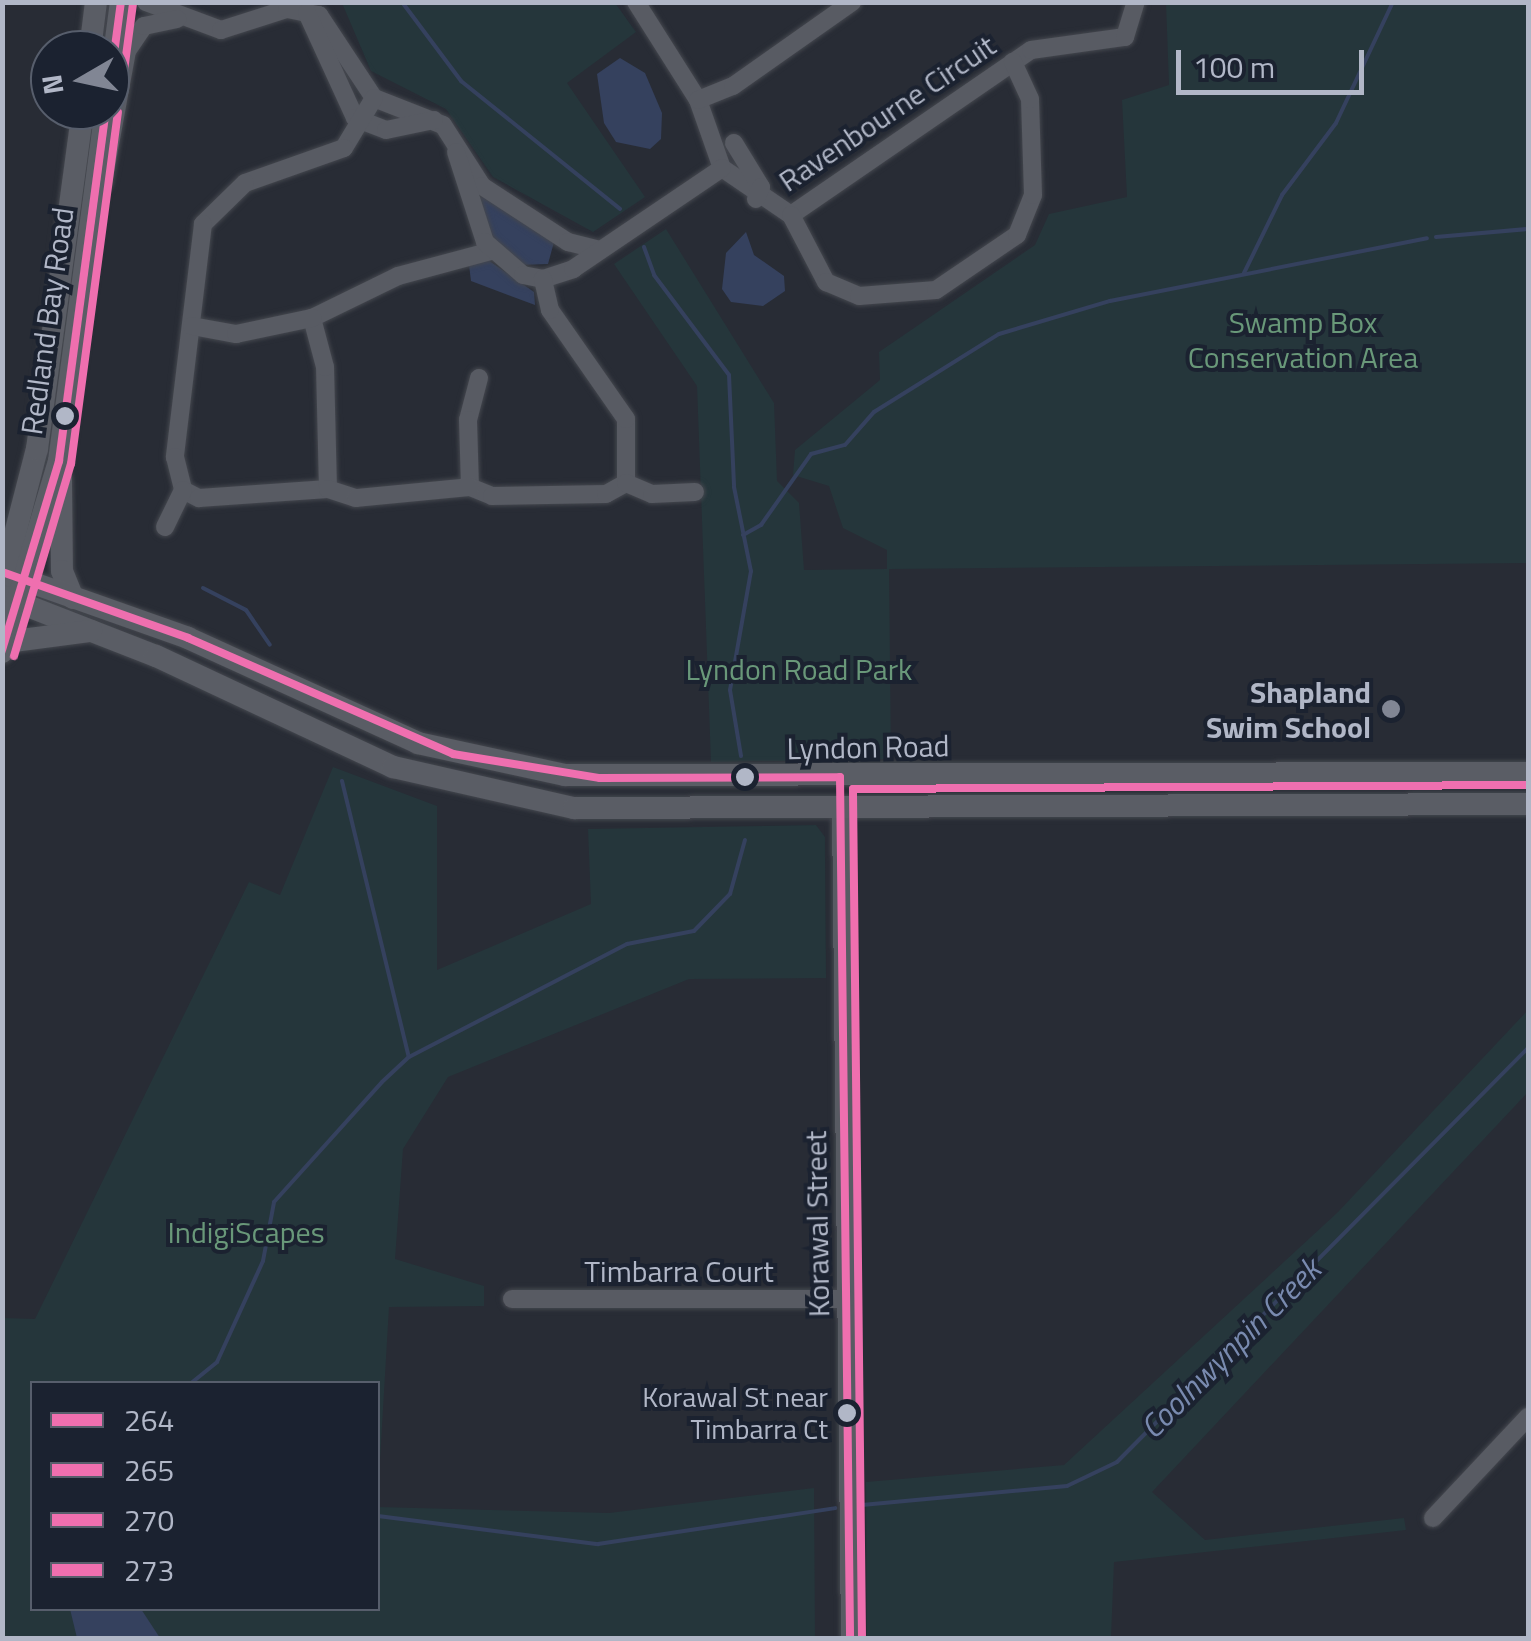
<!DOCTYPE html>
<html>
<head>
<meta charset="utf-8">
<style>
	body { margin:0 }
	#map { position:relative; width:1531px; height:1641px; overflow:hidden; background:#282c35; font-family:"Titillium Web",sans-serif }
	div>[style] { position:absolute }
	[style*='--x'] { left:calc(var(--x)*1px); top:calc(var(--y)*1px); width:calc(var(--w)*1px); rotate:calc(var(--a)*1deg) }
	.green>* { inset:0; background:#25363b }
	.water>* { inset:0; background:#35415e }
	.stream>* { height:4px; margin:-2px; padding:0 2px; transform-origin:2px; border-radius:2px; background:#35415e }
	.roads { filter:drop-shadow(0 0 2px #44474e) drop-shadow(0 0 2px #44474e) }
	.minor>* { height:18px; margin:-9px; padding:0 9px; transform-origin:9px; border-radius:9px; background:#585b63 }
	.major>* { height:22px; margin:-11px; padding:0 11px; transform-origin:11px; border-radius:11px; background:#5a5d65 }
	.bus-1>* { height:8px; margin:-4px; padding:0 4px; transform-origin:4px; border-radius:4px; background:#ef6faf }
	.bus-2>* { height:8px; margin:-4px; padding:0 4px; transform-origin:4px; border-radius:4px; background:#ef6faf }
	.bus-3>* { height:8px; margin:-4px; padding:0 4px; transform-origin:4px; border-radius:4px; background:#ef6faf }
	.bus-4>* { height:8px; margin:-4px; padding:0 4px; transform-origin:4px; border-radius:4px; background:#ef6faf }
	.dots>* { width:28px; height:28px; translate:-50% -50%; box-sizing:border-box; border:5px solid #1b2230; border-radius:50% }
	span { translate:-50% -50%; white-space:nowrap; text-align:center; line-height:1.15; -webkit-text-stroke:8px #1b2230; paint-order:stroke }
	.bus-label { font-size:28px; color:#b1b7c7 }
	.right { translate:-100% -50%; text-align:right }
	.street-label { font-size:30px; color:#b1b7c7 }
	.park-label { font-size:30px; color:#699879 }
	.poi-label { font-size:30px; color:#b1b7c7; font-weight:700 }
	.water-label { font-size:32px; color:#798aaf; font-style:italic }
	.frame { position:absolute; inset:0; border:5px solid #b1b7c7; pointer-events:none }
	.legend { position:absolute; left:30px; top:1381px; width:350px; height:230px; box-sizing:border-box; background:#1b2230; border:2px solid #575e6c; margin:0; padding:12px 18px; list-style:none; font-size:30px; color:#b1b7c7 }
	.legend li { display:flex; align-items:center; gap:20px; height:50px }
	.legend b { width:50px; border:2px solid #575e6c }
	.north { position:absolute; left:30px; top:30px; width:100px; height:100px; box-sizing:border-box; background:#1b2230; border:2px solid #575e6c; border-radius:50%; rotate:261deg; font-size:28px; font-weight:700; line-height:40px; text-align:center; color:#b1b7c7 }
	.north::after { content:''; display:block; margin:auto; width:35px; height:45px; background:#818694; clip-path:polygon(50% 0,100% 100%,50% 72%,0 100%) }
	.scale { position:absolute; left:1176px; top:50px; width:188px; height:45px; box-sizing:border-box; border:5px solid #b1b7c7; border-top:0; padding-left:12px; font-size:30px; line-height:35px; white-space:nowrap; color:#b1b7c7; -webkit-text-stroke:8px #1b2230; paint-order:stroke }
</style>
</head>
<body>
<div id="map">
	<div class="green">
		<div style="clip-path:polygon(342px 3px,615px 3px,636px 32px,567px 83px,645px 197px,593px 232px,493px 177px,446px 109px,371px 71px)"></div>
		<div style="clip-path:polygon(1166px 3px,1528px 3px,1528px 563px,889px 569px,891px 759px,711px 762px,697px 386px,614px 264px,666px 229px,774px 403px,777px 481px,799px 503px,804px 570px,887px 569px,887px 550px,843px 528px,829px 486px,793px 475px,795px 450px,880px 380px,879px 352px,1035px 245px,1049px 214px,1127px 197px,1122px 100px,1169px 85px)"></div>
		<div style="clip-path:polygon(333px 767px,437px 806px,437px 970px,591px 904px,588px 829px,816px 825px,825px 837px,826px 978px,689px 979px,448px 1077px,403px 1149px,395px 1259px,484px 1286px,484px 1306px,389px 1307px,378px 1494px,378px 1384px,32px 1384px,32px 1608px,378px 1608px,378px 1507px,609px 1513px,814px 1488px,815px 1638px,3px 1638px,3px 1318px,35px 1319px,249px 882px,280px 895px)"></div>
		<div style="clip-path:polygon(1528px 1010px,1528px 1092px,1152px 1492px,1205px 1540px,1404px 1518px,1406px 1530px,1114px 1562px,1111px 1638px,867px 1638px,866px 1482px,1064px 1465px,1338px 1212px)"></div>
	</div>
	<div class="water">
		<div style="clip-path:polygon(620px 58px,645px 73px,662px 113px,661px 139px,650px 149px,616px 142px,604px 123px,597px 74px)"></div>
		<div style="clip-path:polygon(478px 193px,554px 242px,548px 264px,521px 265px,490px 237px)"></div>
		<div style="clip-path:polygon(746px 232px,754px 255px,784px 276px,785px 291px,763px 306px,731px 302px,722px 289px,726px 253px)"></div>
		<div style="clip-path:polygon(488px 260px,534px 292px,535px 305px,471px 281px,469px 265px)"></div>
		<div style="clip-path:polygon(70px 1609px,141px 1609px,160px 1638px,77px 1638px)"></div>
	</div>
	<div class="stream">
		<div style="--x:402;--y:2;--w:99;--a:53.2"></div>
		<div style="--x:461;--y:81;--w:204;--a:38.8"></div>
		<div style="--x:1436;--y:237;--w:92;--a:-5"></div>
		<div style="--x:644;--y:247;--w:30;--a:70"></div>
		<div style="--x:654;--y:275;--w:125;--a:53.1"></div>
		<div style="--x:729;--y:375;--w:112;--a:87.4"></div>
		<div style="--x:734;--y:487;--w:86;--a:78.6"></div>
		<div style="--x:751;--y:571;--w:121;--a:100"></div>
		<div style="--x:730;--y:690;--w:67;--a:80.5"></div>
		<div style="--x:1244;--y:273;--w:87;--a:-64"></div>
		<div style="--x:1282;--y:195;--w:90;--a:-53.1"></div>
		<div style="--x:1336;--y:123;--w:134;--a:-64.8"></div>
		<div style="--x:743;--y:535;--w:21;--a:-29"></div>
		<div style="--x:761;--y:525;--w:87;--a:-54.8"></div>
		<div style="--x:811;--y:454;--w:35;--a:-15"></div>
		<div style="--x:845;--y:445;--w:44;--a:-48.7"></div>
		<div style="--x:874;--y:412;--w:147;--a:-32"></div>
		<div style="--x:999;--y:334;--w:116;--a:-16.6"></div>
		<div style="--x:1110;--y:301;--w:323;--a:-11.2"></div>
		<div style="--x:203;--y:588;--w:48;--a:27.1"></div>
		<div style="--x:246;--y:610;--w:42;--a:55.6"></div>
		<div style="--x:342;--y:781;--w:284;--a:76.4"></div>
		<div style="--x:190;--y:1384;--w:35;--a:-39"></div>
		<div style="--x:217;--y:1362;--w:111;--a:-65.5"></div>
		<div style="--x:263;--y:1261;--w:60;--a:-79.4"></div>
		<div style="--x:274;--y:1202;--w:161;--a:-48"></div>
		<div style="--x:382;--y:1082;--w:37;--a:-43"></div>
		<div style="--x:409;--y:1057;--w:246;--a:-27.4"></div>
		<div style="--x:627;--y:944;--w:68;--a:-11"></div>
		<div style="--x:694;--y:931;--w:52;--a:-45.8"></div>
		<div style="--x:730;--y:894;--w:56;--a:-74.5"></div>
		<div style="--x:862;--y:1505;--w:206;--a:-5.3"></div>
		<div style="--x:1067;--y:1486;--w:55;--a:-25.6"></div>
		<div style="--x:1117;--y:1462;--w:583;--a:-45.21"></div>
		<div style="--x:378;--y:1516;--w:222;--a:7.3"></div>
		<div style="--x:598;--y:1544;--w:240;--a:-8.6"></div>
	</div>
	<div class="roads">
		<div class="minor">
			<div style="--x:146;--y:2;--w:80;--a:20.5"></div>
			<div style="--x:221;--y:30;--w:69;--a:-17.7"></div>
			<div style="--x:287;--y:9;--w:33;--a:11"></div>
			<div style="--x:319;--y:15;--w:100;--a:56.5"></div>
			<div style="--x:374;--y:98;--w:74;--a:21.4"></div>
			<div style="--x:443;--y:125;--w:72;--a:57.4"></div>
			<div style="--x:482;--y:186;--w:103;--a:33.1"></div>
			<div style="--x:568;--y:242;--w:30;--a:14"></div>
			<div style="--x:636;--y:2;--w:116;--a:57.7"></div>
			<div style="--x:698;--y:100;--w:72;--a:70.6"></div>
			<div style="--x:722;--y:168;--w:83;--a:34.3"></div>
			<div style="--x:791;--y:215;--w:291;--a:-34.5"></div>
			<div style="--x:1031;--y:50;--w:95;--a:-7.9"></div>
			<div style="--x:1125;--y:37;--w:37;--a:-73"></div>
			<div style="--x:307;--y:13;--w:115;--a:65.4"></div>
			<div style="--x:355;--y:118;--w:33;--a:21"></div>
			<div style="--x:386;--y:130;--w:49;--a:-11.8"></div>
			<div style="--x:374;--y:98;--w:58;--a:121"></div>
			<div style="--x:344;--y:148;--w:105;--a:160.5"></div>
			<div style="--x:245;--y:183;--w:59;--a:135.7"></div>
			<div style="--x:203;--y:224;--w:235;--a:96.9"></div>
			<div style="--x:175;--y:457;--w:34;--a:76"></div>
			<div style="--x:183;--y:490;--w:18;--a:27"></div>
			<div style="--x:199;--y:498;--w:129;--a:-4"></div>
			<div style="--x:328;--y:489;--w:122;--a:-91.4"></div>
			<div style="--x:325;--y:367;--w:51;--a:-104.9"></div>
			<div style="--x:312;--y:318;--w:96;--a:-26"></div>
			<div style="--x:398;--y:276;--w:96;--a:-15"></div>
			<div style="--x:698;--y:100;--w:38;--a:-22"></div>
			<div style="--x:733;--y:86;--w:146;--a:-35.2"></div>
			<div style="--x:734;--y:143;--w:52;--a:58.5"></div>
			<div style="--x:761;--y:187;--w:13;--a:113"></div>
			<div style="--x:456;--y:152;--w:95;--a:72.1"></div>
			<div style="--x:485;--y:242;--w:50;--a:41"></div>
			<div style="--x:523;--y:275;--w:20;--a:11"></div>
			<div style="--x:543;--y:279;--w:32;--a:-18"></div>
			<div style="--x:573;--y:269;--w:180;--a:-34.1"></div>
			<div style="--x:103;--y:183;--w:134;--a:-79.7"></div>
			<div style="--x:127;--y:51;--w:30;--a:-56"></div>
			<div style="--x:144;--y:26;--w:34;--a:-12"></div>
			<div style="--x:791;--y:215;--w:76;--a:62.4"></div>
			<div style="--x:826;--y:282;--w:36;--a:23"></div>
			<div style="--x:859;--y:296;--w:77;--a:-4.5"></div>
			<div style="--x:936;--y:290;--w:98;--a:-34.2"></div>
			<div style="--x:1017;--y:235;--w:43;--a:-68.2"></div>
			<div style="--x:1033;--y:195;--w:96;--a:-91.8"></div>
			<div style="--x:1030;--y:99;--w:41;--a:-114.7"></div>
			<div style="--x:192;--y:326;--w:45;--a:10.3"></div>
			<div style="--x:236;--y:334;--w:78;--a:-11.9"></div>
			<div style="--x:479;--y:378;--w:43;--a:104.7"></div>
			<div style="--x:468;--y:420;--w:67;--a:88.3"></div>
			<div style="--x:470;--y:487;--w:24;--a:22"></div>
			<div style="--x:492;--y:496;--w:114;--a:-1"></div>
			<div style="--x:606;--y:494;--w:23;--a:-29"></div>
			<div style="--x:626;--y:483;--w:64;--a:-90"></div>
			<div style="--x:626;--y:419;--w:133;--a:-124.9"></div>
			<div style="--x:550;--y:310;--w:32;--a:-103"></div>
			<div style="--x:626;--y:483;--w:28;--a:23"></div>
			<div style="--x:652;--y:494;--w:43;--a:-2.7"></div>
			<div style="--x:328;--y:489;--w:29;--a:18"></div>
			<div style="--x:356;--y:498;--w:115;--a:-5.5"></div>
			<div style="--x:165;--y:527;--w:41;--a:-64.1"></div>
			<div style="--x:841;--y:808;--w:830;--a:89.38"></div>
			<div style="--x:512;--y:1299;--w:334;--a:0"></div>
			<div style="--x:1433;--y:1518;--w:139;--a:-46.8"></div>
		</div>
		<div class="major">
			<div style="--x:90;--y:50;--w:48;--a:-82.9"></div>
			<div style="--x:110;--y:84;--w:83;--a:-82.4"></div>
			<div style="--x:61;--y:479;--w:92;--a:89.4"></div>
			<div style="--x:62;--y:571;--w:29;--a:68"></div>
			<div style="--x:2;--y:572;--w:197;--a:19.5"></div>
			<div style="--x:188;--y:638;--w:253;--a:24.5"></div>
			<div style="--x:418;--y:743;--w:150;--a:12.3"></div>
			<div style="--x:565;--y:775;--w:963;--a:-0.12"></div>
			<div style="--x:2;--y:584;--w:139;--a:-75.5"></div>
			<div style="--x:37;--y:449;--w:342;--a:-82.3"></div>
			<div style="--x:2;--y:596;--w:165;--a:21.3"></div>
			<div style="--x:156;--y:656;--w:262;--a:25.1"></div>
			<div style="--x:393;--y:767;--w:186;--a:12.8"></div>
			<div style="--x:574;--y:808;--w:954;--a:-0.24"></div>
			<div style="--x:6;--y:642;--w:86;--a:-7.4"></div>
			<div style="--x:2;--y:652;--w:199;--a:-73.4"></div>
			<div style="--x:59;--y:461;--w:354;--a:-82.4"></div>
		</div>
	</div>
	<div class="bus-1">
		<div style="--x:2;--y:572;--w:197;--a:19.5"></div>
		<div style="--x:188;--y:638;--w:289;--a:23.6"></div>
		<div style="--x:453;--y:754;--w:149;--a:9.3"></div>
		<div style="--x:600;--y:778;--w:240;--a:-0.2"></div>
		<div style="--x:840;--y:777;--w:861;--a:89.33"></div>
	</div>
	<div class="bus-2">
		<div style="--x:862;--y:1638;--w:849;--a:-90.61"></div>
		<div style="--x:853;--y:789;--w:675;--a:-0.34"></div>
	</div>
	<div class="bus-3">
		<div style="--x:110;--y:84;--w:83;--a:-82.4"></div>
		<div style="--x:2;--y:650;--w:197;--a:-73.2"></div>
		<div style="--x:59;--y:461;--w:354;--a:-82.4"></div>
	</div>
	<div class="bus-4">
		<div style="--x:122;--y:86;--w:83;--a:-82.4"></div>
		<div style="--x:14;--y:656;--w:200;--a:-73.5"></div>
		<div style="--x:71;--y:464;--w:355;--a:-82.4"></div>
	</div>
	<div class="dots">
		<div style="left:65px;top:416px;background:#b1b7c7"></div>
		<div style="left:1391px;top:709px;background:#818694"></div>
		<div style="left:745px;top:777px;background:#b1b7c7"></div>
		<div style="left:847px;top:1413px;background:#b1b7c7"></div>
	</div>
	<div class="bus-label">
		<span class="right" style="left:828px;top:1413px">Korawal St near<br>Timbarra Ct</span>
	</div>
	<div class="street-label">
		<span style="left:887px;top:113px;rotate:-34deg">Ravenbourne Circuit</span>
		<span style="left:47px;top:321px;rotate:-82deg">Redland Bay Road</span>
		<span style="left:868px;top:747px;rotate:-1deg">Lyndon Road</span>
		<span style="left:817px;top:1224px;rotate:-91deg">Korawal Street</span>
		<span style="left:679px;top:1271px">Timbarra Court</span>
	</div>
	<div class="park-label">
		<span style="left:1303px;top:339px">Swamp Box<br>Conservation Area</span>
		<span style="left:799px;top:669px">Lyndon Road Park</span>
		<span style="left:246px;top:1232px">IndigiScapes</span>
	</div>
	<div class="poi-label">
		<span class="right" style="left:1371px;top:709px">Shapland<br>Swim School</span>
	</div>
	<div class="water-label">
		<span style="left:1230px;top:1348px;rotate:-45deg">Coolnwynpin Creek</span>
	</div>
	<div class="frame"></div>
	<ul class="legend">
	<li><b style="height:12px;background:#ef6faf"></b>264</li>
	<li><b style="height:12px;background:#ef6faf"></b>265</li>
	<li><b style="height:12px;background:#ef6faf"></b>270</li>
	<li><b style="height:12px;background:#ef6faf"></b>273</li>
	</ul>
	<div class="north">N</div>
	<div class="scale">100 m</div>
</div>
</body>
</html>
